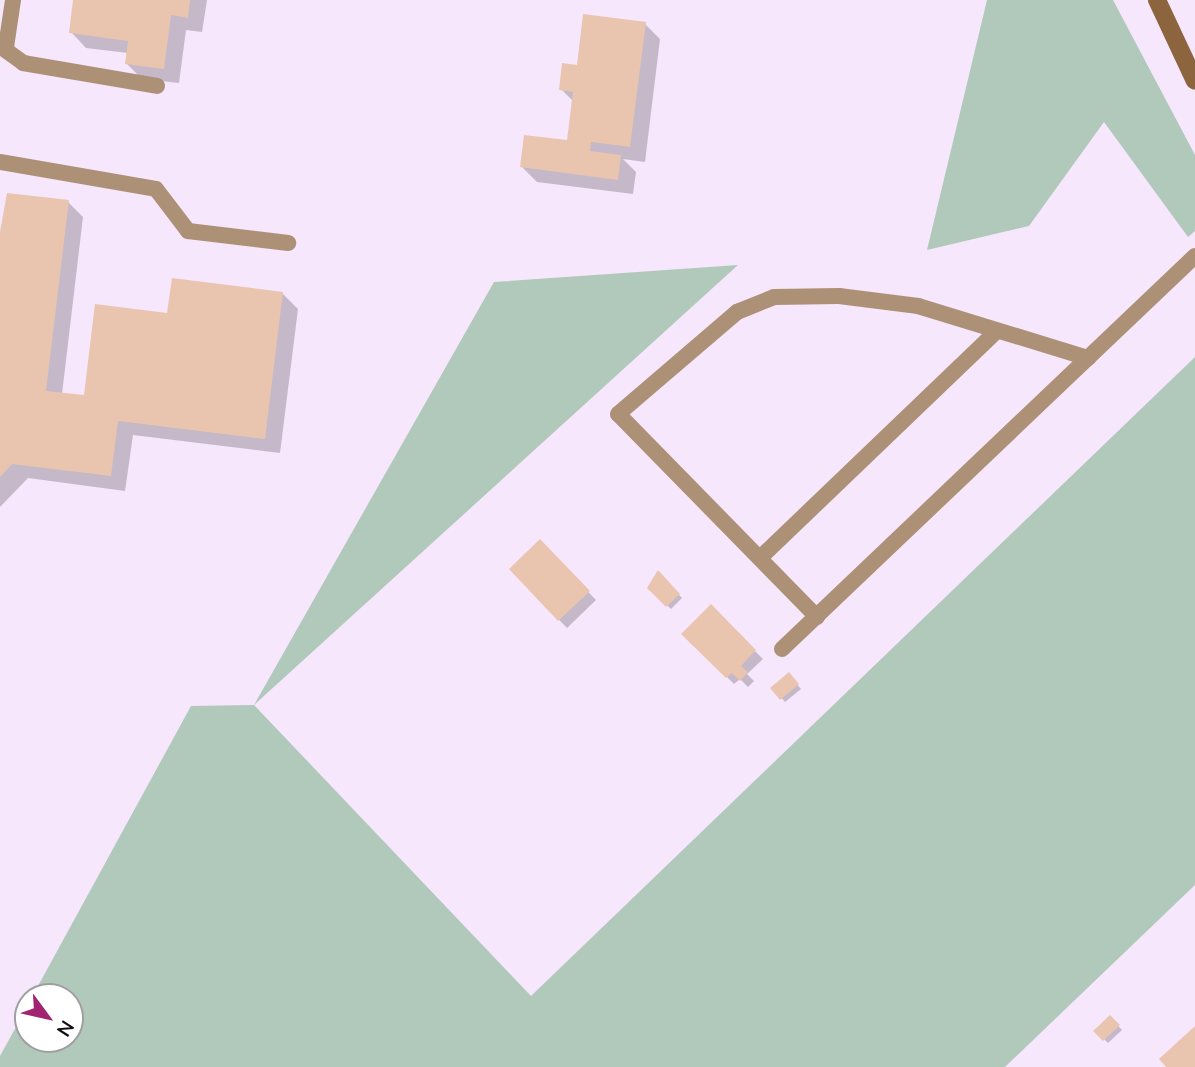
<!DOCTYPE html>
<html>
<head>
<meta charset="utf-8">
<style>
	body { margin:0 }
	#map { position:relative; width:1195px; height:1067px; overflow:hidden; background:#f6e7fc; font-family:"Nunito Sans",sans-serif }
	div>[style] { position:absolute }
	[style*='--x'] { left:calc(var(--x)*1px); top:calc(var(--y)*1px); width:calc(var(--w)*1px); rotate:calc(var(--a)*1deg) }
	.green>* { inset:0; background:#b1c9ba }
	.shadow>* { inset:0; background:#0003 }
	.building>* { inset:0; background:#e9c5b0 }
	.lane>* { height:16px; margin:-8px; padding:0 8px; transform-origin:8px; border-radius:8px; background:#ad9177 }
	.secondary>* { height:18px; margin:-9px; padding:0 9px; transform-origin:9px; border-radius:9px; background:#8c643e }
	span { translate:-50% -50%; white-space:nowrap; text-align:center; line-height:1.15; -webkit-text-stroke:6px #fff; paint-order:stroke }
	.north { position:absolute; left:14px; top:983px; width:70px; height:70px; box-sizing:border-box; background:#fff; border:2px solid #a09ea1; border-radius:50%; rotate:123deg; font-size:19px; font-weight:700; line-height:28px; text-align:center; color:#110c13 }
	.north::after { content:''; display:block; margin:auto; width:24px; height:32px; background:#a32373; clip-path:polygon(50% 0,100% 100%,50% 72%,0 100%) }
</style>
</head>
<body>
<div id="map">
	<div class="green">
		<div style="clip-path:polygon(987px 0,1113px 0,1195px 155px,1195px 231px,1188px 237px,1104px 122px,1029px 226px,927px 250px)"></div>
		<div style="clip-path:polygon(738px 265px,254px 705px,531px 996px,1195px 357px,1195px 885px,1005px 1067px,0 1067px,0 1056px,28px 1005px,28px 1039px,70px 1039px,70px 997px,32px 997px,191px 706px,254px 705px,494px 282px)"></div>
	</div>
	<div class="shadow">
		<div style="clip-path:polygon(75px 0,207px 0,202px 32px,186px 30px,179px 83px,142px 79px,127px 64px,128px 53px,86px 48px,71px 32px)"></div>
		<div style="clip-path:polygon(645px 24px,660px 39px,645px 162px,623px 159px,636px 172px,633px 194px,537px 182px,522px 167px,569px 142px,574px 102px,561px 89px,578px 67px)"></div>
		<div style="clip-path:polygon(68px 202px,83px 217px,62px 394px,85px 397px,169px 315px,283px 294px,298px 309px,280px 453px,133px 435px,125px 491px,28px 478px,0 507px,0 234px)"></div>
		<div style="clip-path:polygon(540px 542px,596px 600px,567px 628px,511px 570px)"></div>
		<div style="clip-path:polygon(658px 573px,682px 598px,671px 609px,650px 588px)"></div>
		<div style="clip-path:polygon(711px 607px,763px 659px,747px 674px,754px 681px,748px 687px,740px 679px,734px 684px,684px 634px)"></div>
		<div style="clip-path:polygon(789px 675px,801px 689px,785px 702px,773px 688px)"></div>
		<div style="clip-path:polygon(1110px 1017px,1122px 1030px,1108px 1043px,1096px 1031px)"></div>
	</div>
	<div class="building">
		<div style="clip-path:polygon(73px 0,190px 0,188px 18px,171px 15px,164px 69px,125px 64px,128px 41px,69px 33px)"></div>
		<div style="clip-path:polygon(583px 14px,646px 22px,630px 147px,591px 142px,590px 151px,621px 155px,618px 180px,520px 167px,524px 135px,567px 140px,573px 92px,559px 90px,562px 63px,577px 65px)"></div>
		<div style="clip-path:polygon(7px 193px,69px 200px,46px 391px,84px 395px,95px 304px,167px 313px,172px 278px,283px 292px,265px 439px,118px 421px,111px 476px,12px 464px,0 477px,0 232px)"></div>
		<div style="clip-path:polygon(540px 539px,590px 591px,558px 621px,509px 569px)"></div>
		<div style="clip-path:polygon(658px 570px,680px 594px,666px 607px,647px 588px)"></div>
		<div style="clip-path:polygon(711px 604px,756px 650px,741px 666px,748px 672px,740px 681px,732px 673px,726px 678px,681px 634px)"></div>
		<div style="clip-path:polygon(789px 672px,799px 684px,780px 700px,770px 688px)"></div>
		<div style="clip-path:polygon(1110px 1015px,1120px 1025px,1103px 1041px,1093px 1031px)"></div>
		<div style="clip-path:polygon(1195px 1026px,1195px 1067px,1166px 1067px,1159px 1059px)"></div>
	</div>
	<div class="lane">
		<div style="--x:0;--y:46;--w:29;--a:36"></div>
		<div style="--x:23;--y:63;--w:136;--a:9.7"></div>
		<div style="--x:6;--y:47;--w:48;--a:-81.5"></div>
		<div style="--x:0;--y:162;--w:158;--a:9.8"></div>
		<div style="--x:156;--y:189;--w:53;--a:52.7"></div>
		<div style="--x:188;--y:231;--w:101;--a:6.8"></div>
		<div style="--x:761;--y:557;--w:327;--a:-43.8"></div>
		<div style="--x:817;--y:617;--w:284;--a:-134.4"></div>
		<div style="--x:618;--y:414;--w:157;--a:-40.6"></div>
		<div style="--x:737;--y:312;--w:40;--a:-22"></div>
		<div style="--x:774;--y:297;--w:65;--a:-0.9"></div>
		<div style="--x:839;--y:296;--w:80;--a:7.2"></div>
		<div style="--x:918;--y:306;--w:178;--a:17"></div>
		<div style="--x:782;--y:649;--w:570;--a:-43.58"></div>
	</div>
	<div class="secondary">
		<div style="--x:1157;--y:0;--w:89;--a:64.9"></div>
	</div>
	<div class="north">N</div>
</div>
</body>
</html>
